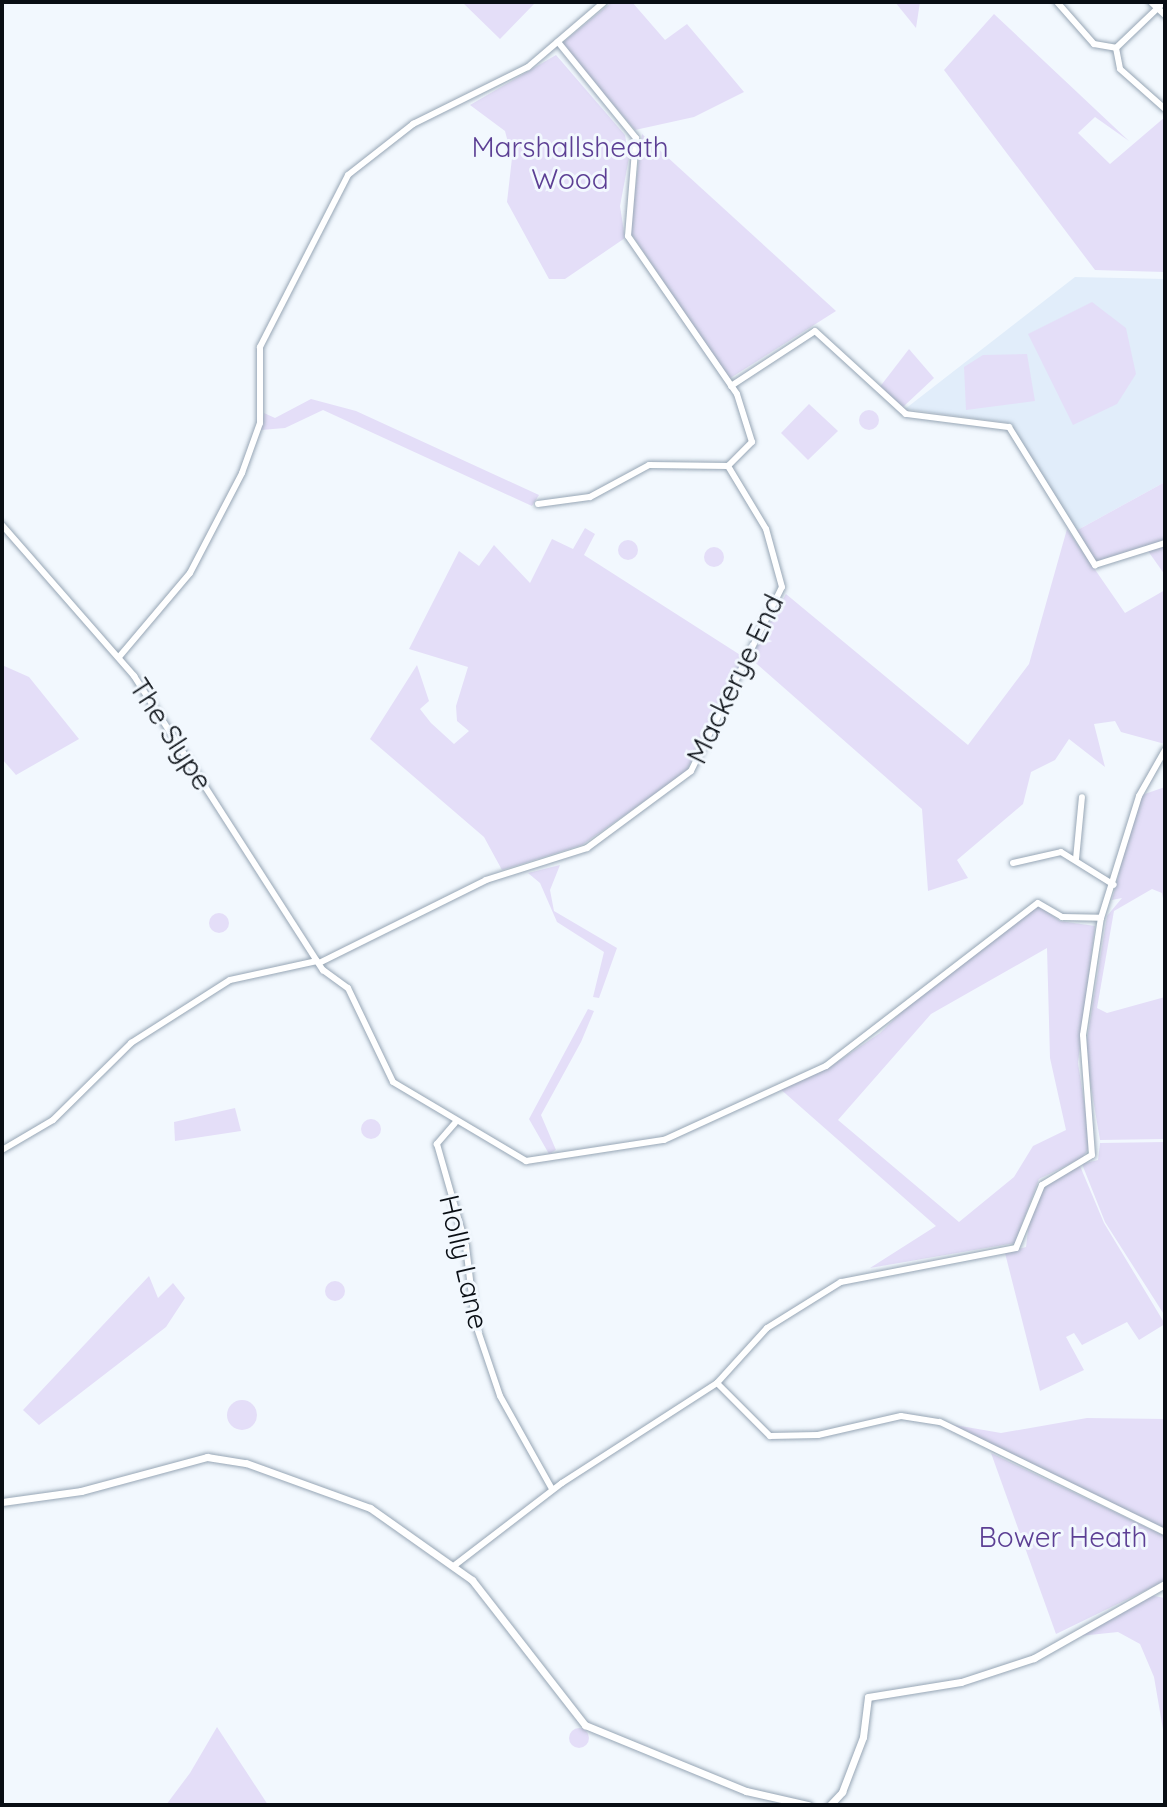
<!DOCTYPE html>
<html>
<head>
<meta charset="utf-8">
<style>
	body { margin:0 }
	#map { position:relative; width:1167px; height:1807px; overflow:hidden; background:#f2f8fe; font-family:Quicksand,sans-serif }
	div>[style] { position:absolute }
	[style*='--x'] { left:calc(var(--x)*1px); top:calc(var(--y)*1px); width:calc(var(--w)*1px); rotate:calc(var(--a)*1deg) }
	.built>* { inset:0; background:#e1edfa }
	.green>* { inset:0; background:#e4def8 }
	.round { border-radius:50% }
	.roads { filter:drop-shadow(0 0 2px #97a6b5) drop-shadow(0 0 2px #97a6b5) }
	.minor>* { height:6px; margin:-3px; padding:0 3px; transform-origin:3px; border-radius:3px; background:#fff }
	.major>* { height:7px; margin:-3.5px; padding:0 3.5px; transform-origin:3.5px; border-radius:3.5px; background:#fff }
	span { translate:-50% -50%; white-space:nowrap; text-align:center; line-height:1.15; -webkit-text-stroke:6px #f2f8fe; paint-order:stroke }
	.park-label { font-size:28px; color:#5c3f94 }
	.street-label { font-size:28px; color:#090e14 }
	.frame { position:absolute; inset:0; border:4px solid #090e14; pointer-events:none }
</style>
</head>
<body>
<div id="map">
	<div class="built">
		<div style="clip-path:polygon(1075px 277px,1165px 279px,1165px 482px,1074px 532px,1009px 423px,905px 409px)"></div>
	</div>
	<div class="green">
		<div style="clip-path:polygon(462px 2px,546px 2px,534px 4px,500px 39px)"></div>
		<div style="clip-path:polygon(612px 2px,632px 2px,665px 40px,687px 24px,744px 92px,694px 117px,635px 130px,561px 44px)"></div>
		<div style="clip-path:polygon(895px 2px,920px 2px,916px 28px)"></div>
		<div style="clip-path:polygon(994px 14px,1129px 141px,1095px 117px,1078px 133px,1110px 164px,1165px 117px,1165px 272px,1095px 270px,944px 70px)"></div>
		<div style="clip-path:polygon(556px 55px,625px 135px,629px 158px,620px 206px,625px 238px,565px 279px,549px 279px,507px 202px,512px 158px,505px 131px,470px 105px)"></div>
		<div style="clip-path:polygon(642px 134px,836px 311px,729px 379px,630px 232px)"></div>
		<div style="clip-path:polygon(1092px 302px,1126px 328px,1136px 374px,1117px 404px,1073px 425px,1028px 334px)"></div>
		<div style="clip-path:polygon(909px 349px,934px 378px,903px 407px,879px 388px)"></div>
		<div style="clip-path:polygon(1027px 354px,1035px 401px,966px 410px,964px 367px,983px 355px)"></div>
		<div style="clip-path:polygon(311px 399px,356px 411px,539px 495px,532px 506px,323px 410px,285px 428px,261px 430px,264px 413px,275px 418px)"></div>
		<div style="clip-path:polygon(809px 404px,838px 431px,808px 460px,781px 433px)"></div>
		<div class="round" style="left:859px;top:410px;width:20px;height:20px"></div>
		<div style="clip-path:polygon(1165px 482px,1165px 541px,1097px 564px,1074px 532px)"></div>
		<div style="clip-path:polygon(585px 528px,595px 534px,584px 555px,745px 658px,686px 772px,582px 845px,502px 870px,484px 837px,370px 739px,417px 665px,429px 701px,420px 709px,431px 723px,454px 744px,469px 731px,457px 721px,456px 706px,468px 667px,409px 649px,459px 551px,479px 566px,494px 545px,530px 583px,552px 539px,573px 549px)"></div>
		<div style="clip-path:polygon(1067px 529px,1125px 613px,1165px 590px,1165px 744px,1121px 732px,1115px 721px,1094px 724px,1105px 767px,1069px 739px,1055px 760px,1031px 772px,1023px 804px,957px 860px,968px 878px,928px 891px,922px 809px,750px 658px,786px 594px,968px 745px,1029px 664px)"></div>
		<div class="round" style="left:618px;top:540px;width:20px;height:20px"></div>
		<div style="clip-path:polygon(1165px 545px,1165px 575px,1148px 551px)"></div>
		<div class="round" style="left:704px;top:547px;width:20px;height:20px"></div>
		<div style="clip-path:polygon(2px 665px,29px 677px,79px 739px,16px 775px,2px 759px)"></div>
		<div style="clip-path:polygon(1165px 787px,1165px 909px,1162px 893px,1152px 889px,1114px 911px,1097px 1008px,1107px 1013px,1165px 997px,1165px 1139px,1100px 1140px,1085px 1052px,1107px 916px,1122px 898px,1112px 900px,1139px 796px)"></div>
		<div style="clip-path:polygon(560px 865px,550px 890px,554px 911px,617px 948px,599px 998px,593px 997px,604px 952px,557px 922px,540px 883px,528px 873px)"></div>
		<div style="clip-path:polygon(evenodd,1039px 906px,1060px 921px,1095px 926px,1078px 1063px,1091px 1145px,1082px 1158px,1039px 1179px,1015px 1243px,870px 1268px,936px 1226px,778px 1087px,830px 1067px,880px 1033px,920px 994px,1039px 906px,1047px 948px,1050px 1058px,1066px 1130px,1033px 1146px,1014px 1177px,959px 1222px,838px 1120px,931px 1014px,1047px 948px)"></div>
		<div class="round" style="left:209px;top:913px;width:20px;height:20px"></div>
		<div style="clip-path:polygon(588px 1009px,594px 1011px,581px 1042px,541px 1115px,556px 1150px,549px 1154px,529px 1119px)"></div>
		<div style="clip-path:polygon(235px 1108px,241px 1131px,175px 1141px,174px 1122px)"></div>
		<div class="round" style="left:361px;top:1119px;width:20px;height:20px"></div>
		<div style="clip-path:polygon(1165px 1142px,1165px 1316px,1105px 1222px,1082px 1164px,1098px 1160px,1100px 1143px)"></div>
		<div style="clip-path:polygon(1080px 1166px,1104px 1223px,1165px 1324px,1139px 1340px,1127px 1322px,1082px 1345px,1074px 1333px,1066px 1337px,1084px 1370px,1040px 1391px,1005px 1253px,1026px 1247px,1031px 1205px,1048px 1183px)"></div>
		<div style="clip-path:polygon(149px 1276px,158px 1298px,173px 1283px,185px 1298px,166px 1327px,39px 1425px,23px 1410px)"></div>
		<div class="round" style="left:325px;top:1281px;width:20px;height:20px"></div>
		<div class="round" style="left:227px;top:1400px;width:30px;height:30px"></div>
		<div style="clip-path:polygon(1087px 1418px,1165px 1419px,1165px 1530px,949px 1424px,1001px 1433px)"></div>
		<div style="clip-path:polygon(991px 1453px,1165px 1536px,1165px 1581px,1056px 1634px)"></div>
		<div style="clip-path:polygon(1149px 1595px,1165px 1598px,1165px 1741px,1154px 1677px,1140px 1644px,1118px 1632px,1070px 1637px)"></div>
		<div style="clip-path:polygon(217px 1727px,268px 1805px,166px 1805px,190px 1773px)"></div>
		<div class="round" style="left:569px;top:1728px;width:20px;height:20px"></div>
	</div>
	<div class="roads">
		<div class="minor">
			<div style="--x:1057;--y:2;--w:56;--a:48.6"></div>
			<div style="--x:1094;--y:44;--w:22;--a:10"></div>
			<div style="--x:1116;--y:48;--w:21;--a:79"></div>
			<div style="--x:1120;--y:69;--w:60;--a:41.6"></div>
			<div style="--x:1151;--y:2;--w:19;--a:43"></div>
			<div style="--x:1116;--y:48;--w:66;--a:-43.8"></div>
			<div style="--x:731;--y:386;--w:100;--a:-33.2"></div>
			<div style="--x:815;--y:331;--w:123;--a:42.4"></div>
			<div style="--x:906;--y:414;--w:104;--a:7.2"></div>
			<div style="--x:1009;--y:427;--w:163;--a:58.1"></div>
			<div style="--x:1095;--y:565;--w:73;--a:-17.4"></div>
			<div style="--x:538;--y:504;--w:52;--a:-7.7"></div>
			<div style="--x:590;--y:497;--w:67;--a:-28.5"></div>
			<div style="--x:649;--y:465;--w:79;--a:0.7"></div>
			<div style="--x:728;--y:466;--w:34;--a:-45"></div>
			<div style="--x:752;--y:442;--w:50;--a:-107.4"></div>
			<div style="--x:737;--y:394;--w:192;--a:-124.6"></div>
			<div style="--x:628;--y:236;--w:98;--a:-85.3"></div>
			<div style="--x:636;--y:138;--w:124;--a:-129.1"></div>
			<div style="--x:2;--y:525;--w:201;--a:48.8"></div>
			<div style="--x:134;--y:676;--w:350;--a:57.3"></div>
			<div style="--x:323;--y:970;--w:31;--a:36"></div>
			<div style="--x:348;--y:988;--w:104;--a:64.4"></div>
			<div style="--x:393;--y:1082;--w:155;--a:30.7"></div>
			<div style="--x:526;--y:1161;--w:140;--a:-8.7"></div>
			<div style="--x:664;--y:1140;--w:178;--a:-24.6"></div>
			<div style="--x:826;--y:1066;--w:267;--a:-37.6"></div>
			<div style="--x:1038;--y:903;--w:28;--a:30"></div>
			<div style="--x:1062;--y:917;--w:39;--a:1"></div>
			<div style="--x:119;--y:657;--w:110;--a:-49.8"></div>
			<div style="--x:190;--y:573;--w:113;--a:-62.5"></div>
			<div style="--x:242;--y:473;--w:53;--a:-70.2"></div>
			<div style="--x:260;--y:423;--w:76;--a:-90"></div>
			<div style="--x:260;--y:347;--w:193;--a:-62.9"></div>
			<div style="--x:348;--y:175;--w:83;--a:-38.1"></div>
			<div style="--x:413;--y:124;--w:128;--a:-26.4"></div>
			<div style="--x:528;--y:67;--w:100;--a:-40.5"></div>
			<div style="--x:1076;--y:859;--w:62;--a:-84.5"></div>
			<div style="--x:1013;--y:863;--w:49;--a:-12.9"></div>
			<div style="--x:1061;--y:852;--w:62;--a:31.9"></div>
			<div style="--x:319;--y:963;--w:186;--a:-26.4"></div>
			<div style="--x:486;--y:880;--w:106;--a:-17.6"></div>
			<div style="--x:587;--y:848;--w:129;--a:-36.5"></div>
			<div style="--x:691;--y:771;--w:205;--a:-63.7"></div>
			<div style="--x:782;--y:587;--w:60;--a:-105.4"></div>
			<div style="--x:766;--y:529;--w:74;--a:-121.1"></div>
			<div style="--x:455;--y:1123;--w:28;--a:131"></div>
			<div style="--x:437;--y:1144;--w:106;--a:74.1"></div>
			<div style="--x:466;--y:1246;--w:77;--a:83.2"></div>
			<div style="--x:475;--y:1322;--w:78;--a:71.3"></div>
			<div style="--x:500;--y:1396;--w:107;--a:60.8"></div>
			<div style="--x:2;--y:1150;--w:59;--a:-30.5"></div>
			<div style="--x:53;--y:1120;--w:110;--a:-44.6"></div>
			<div style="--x:131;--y:1043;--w:117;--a:-32.5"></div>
			<div style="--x:230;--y:980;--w:89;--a:-12.3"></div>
			<div style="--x:717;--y:1383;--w:74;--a:-47.7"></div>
			<div style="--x:767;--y:1328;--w:87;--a:-31.9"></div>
			<div style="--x:841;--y:1282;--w:178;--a:-11"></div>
			<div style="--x:1016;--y:1248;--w:68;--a:-67.6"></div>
			<div style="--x:1042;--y:1185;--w:58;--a:-31"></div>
			<div style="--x:1092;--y:1155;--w:120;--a:-94.3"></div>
			<div style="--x:1083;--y:1035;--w:118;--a:-81.3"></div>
			<div style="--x:1101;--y:918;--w:128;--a:-72.7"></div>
			<div style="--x:1139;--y:796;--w:53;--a:-60.5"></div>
			<div style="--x:455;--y:1565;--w:135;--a:-37.5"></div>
			<div style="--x:562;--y:1483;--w:184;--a:-32.8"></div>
			<div style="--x:717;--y:1383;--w:75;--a:45"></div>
			<div style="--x:770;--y:1436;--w:48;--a:-1.2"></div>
			<div style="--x:818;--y:1435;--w:85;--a:-12.9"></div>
			<div style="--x:901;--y:1416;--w:39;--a:9"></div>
			<div style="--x:940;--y:1422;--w:250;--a:26.1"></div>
		</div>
		<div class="major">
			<div style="--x:2;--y:1502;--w:80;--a:-7.9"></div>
			<div style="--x:81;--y:1491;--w:131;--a:-15.1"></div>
			<div style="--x:207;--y:1457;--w:39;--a:9"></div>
			<div style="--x:246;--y:1463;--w:132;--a:19.9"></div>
			<div style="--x:370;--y:1508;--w:125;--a:35.2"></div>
			<div style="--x:472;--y:1580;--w:184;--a:52.1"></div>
			<div style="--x:585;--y:1725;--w:174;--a:22.3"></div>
			<div style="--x:746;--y:1791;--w:64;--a:12.7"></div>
			<div style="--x:830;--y:1805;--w:18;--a:-47"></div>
			<div style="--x:842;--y:1792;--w:59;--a:-69.1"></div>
			<div style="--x:863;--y:1737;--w:40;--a:-82.9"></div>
			<div style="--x:868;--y:1697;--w:94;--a:-9.2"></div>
			<div style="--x:961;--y:1682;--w:77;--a:-18.2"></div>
			<div style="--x:1034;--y:1658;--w:150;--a:-29.5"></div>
		</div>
	</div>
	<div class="park-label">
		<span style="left:570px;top:163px">Marshallsheath<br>Wood</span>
		<span style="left:1063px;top:1537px">Bower Heath</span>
	</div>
	<div class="street-label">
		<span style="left:735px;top:679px;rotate:-64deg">Mackerye End</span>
		<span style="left:171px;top:734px;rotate:57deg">The Slype</span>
		<span style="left:464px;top:1262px;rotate:77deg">Holly Lane</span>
	</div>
	<div class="frame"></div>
</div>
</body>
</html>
